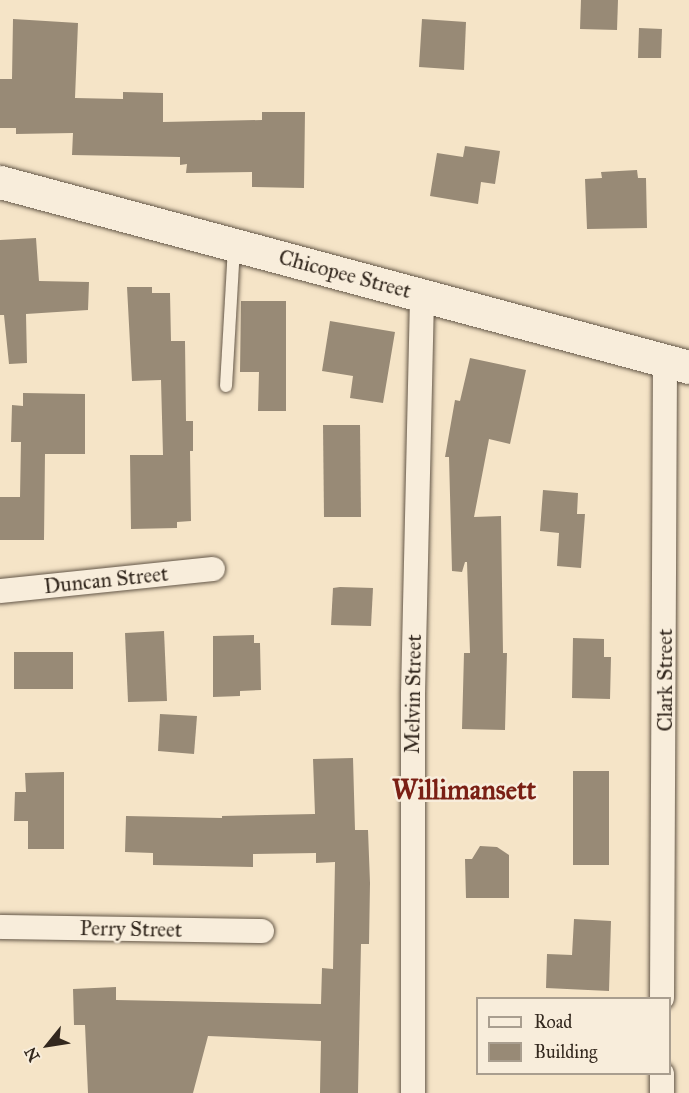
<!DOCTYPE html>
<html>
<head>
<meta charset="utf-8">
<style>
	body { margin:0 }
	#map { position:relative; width:689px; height:1093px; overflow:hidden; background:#f5e4c7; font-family:"IM FELL Great Primer",serif }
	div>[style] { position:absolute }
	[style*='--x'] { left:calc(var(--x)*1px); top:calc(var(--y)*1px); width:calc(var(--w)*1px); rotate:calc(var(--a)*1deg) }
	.building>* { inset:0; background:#988a76 }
	.roads { filter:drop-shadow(0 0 2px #645748) drop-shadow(0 0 2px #645748) }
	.lane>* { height:12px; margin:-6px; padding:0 6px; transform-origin:6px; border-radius:6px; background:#f8eddb }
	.street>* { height:24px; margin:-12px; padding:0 12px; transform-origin:12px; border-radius:12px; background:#f8eddb }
	.secondary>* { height:33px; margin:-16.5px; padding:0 16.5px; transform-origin:16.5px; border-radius:16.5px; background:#f8eddb }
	span { translate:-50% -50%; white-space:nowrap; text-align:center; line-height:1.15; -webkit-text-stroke:5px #f8eddb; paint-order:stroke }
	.street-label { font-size:21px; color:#33281e }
	.district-label { font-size:27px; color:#7a1f14; font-weight:700 }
	.legend { position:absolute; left:476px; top:997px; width:195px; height:78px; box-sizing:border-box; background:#f8eddb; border:2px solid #a99e8f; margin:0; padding:8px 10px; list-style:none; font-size:18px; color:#33281e }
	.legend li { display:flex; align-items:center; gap:12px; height:30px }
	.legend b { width:30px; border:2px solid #a99e8f }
	.north { position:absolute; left:18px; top:1015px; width:60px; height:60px; -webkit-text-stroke:4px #f8eddb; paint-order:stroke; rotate:240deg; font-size:16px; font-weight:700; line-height:24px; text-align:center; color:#33281e }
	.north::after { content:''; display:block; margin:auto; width:21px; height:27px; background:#33281e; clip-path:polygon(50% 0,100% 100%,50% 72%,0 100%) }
</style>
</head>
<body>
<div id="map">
	<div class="building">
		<div style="clip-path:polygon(581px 0,618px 0,617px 30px,580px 29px)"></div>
		<div style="clip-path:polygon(13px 19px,78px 23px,75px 98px,123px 99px,123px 92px,163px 93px,163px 122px,262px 120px,262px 112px,305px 112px,304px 188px,252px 187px,252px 172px,186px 173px,187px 164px,180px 165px,180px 157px,72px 155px,73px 133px,16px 134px,16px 128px,0 128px,0 79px,12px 79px)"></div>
		<div style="clip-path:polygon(422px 19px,466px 22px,464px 70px,419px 67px)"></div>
		<div style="clip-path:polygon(639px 28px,662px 29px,661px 58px,638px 58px)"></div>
		<div style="clip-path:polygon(465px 146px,500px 151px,495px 184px,481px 182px,478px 204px,430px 196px,437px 153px,463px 157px)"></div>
		<div style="clip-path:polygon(637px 170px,638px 178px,646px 178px,647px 228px,587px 229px,585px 179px,602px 178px,601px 172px)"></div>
		<div style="clip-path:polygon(36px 238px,39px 281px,89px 282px,88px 310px,26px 314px,27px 363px,9px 364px,4px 315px,0 315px,0 240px)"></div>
		<div style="clip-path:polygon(127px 287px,152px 287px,152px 293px,170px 293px,171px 341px,185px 341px,186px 421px,193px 421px,193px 451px,190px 451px,191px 521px,177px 522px,177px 528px,131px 529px,130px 455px,163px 455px,161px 380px,132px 381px)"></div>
		<div style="clip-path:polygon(241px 301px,286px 301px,286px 411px,258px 411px,259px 372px,240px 372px)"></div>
		<div style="clip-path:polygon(330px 321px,395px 332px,383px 403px,350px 398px,353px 376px,322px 371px)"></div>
		<div style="clip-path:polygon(470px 358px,526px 370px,510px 444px,489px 439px,474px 517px,501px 516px,503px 653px,507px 653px,505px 730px,462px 729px,464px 653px,470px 653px,467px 562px,465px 562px,462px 572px,452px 571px,449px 457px,445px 457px,455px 400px,460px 401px)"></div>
		<div style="clip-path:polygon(23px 393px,85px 394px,85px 454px,45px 454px,44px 540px,0 540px,0 497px,20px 497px,21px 442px,11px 442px,12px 405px,23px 406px)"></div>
		<div style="clip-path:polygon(323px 425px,360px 425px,361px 517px,324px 517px)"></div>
		<div style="clip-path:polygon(543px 490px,578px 493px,577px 514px,585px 514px,581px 568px,557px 566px,559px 533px,540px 531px)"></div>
		<div style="clip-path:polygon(340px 587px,373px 588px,371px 626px,331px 625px,333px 588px)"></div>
		<div style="clip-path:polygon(164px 631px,167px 701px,128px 702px,125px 633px)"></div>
		<div style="clip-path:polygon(254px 635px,254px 643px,260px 643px,261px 690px,240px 691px,240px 696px,213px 697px,213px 636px)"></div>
		<div style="clip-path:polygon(573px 638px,604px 639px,604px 657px,611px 657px,610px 699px,572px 698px)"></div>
		<div style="clip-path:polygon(14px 652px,73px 652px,73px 689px,14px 689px)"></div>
		<div style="clip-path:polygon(160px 714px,197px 716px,194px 754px,158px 751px)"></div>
		<div style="clip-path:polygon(353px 758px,355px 830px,368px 830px,370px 883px,369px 944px,361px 944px,358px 1093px,320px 1093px,321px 1041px,208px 1036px,193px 1093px,88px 1093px,85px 1025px,74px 1025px,73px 989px,116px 987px,116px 1000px,321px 1004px,322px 968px,333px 969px,335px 862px,316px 863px,316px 853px,253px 854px,253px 867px,153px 865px,153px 853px,125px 852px,126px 816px,222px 818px,222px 816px,315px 814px,313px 759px)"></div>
		<div style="clip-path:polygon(573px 771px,609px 771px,609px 865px,573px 865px)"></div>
		<div style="clip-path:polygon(64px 772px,64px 849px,28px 849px,28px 821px,14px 821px,15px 792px,26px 792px,25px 773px)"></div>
		<div style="clip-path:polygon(480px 846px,497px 847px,509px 855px,509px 898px,466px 898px,465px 859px,472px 859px)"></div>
		<div style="clip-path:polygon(574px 919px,611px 921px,609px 991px,546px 988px,547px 954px,572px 955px)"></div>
	</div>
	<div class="roads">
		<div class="lane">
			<div style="--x:226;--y:386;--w:140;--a:-86.7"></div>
		</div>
		<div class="street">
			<div style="--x:0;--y:591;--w:214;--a:-5.9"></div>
			<div style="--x:0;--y:927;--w:262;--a:0.9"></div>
			<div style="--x:662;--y:998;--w:637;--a:-89.73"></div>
			<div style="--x:662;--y:1074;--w:19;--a:90"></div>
			<div style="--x:413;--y:1093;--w:399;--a:-90"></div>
			<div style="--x:413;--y:694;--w:399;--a:-88.7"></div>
		</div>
		<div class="secondary">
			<div style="--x:0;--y:182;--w:713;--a:15.03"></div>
		</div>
	</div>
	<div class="street-label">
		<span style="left:345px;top:274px;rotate:15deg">Chicopee Street</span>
		<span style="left:106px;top:580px;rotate:-6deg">Duncan Street</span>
		<span style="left:665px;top:680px;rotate:-90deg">Clark Street</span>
		<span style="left:413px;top:694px;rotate:-89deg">Melvin Street</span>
		<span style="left:131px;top:929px;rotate:1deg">Perry Street</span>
	</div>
	<div class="district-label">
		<span style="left:464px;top:790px">Willimansett</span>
	</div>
	<ul class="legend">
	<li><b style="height:8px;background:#f8eddb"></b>Road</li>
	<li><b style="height:16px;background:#988a76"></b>Building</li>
	</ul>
	<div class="north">N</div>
</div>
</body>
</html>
